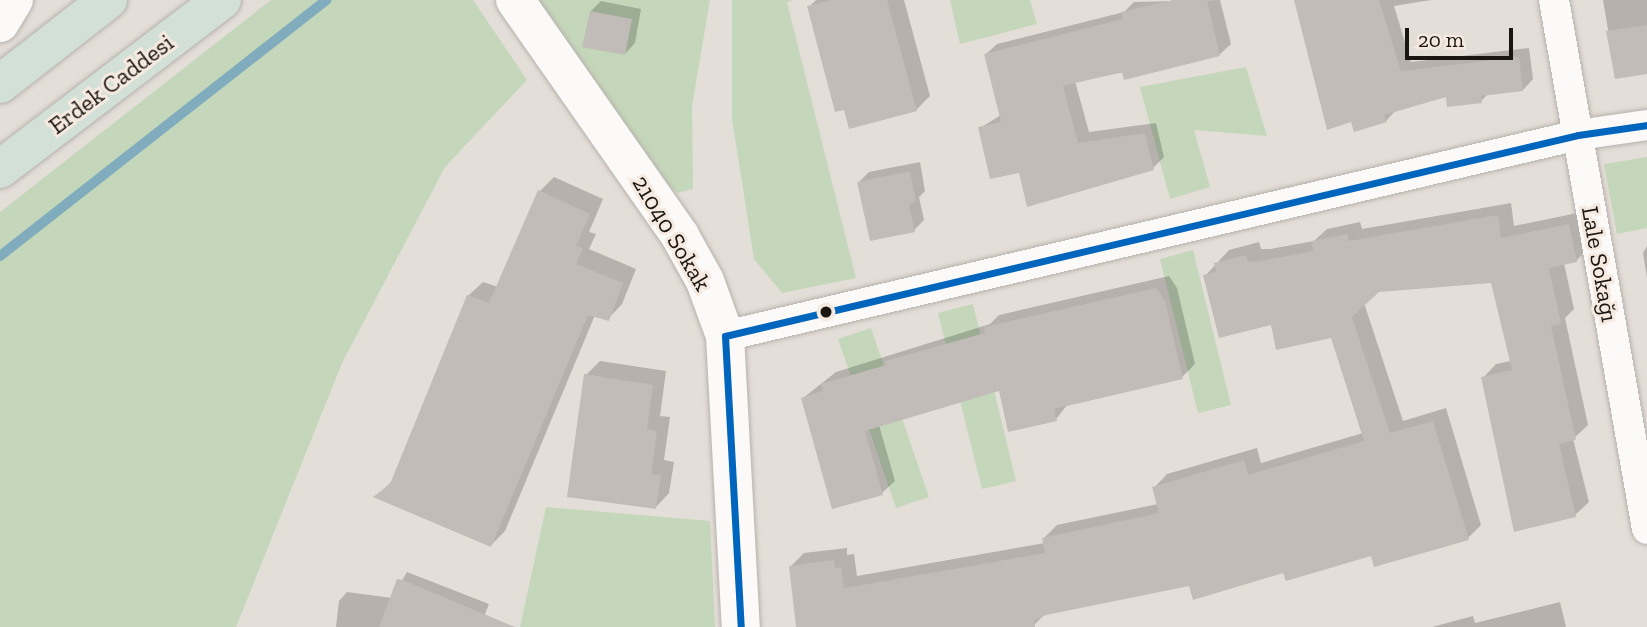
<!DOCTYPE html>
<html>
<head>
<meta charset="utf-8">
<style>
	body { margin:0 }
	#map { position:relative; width:1647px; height:627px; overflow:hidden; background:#e4ded8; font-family:"Zilla Slab",serif }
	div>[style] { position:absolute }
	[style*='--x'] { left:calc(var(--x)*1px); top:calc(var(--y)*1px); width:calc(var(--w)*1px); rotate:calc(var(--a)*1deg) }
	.green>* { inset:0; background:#c5d7ba }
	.shadow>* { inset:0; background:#0003 }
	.stream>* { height:10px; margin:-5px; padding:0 5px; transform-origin:5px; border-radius:5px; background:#80acbd }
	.building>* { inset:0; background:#c1bcb8 }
	.roads { filter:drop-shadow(0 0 2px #b6b1ac) drop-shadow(0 0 2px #b6b1ac) }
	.street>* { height:30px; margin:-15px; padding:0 15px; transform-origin:15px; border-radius:15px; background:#fbfaf9 }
	.secondary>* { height:38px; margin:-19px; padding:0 19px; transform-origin:19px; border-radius:19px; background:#fbfaf9 }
	.highway>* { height:38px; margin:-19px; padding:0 19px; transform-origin:19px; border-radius:19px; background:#d2e0d8 }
	.bus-1>* { height:7px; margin:-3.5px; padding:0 3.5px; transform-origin:3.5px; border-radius:3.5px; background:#0065bd }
	.dots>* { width:19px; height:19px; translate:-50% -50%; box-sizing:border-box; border:4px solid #f6eae0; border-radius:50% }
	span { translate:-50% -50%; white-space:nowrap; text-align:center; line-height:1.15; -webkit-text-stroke:6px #f6eae0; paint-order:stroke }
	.street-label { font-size:24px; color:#191511 }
	.scale { position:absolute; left:1405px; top:28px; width:108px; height:32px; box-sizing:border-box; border:4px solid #191511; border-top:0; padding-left:9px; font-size:21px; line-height:24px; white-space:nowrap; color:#191511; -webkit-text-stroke:5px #f6eae0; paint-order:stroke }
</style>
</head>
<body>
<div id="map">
	<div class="green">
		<div style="clip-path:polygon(271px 0,473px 0,527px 80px,445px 167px,342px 363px,236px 627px,0 627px,0 212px)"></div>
		<div style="clip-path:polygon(531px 0,710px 0,692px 107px,693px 189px,677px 193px,664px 181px)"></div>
		<div style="clip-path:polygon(732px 0,794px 0,787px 2px,856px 278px,782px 293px,754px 259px,732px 119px)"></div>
		<div style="clip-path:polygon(950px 0,1030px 0,1037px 24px,960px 44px)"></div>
		<div style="clip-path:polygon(1246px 67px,1267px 136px,1194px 130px,1210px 187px,1170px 199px,1140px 87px)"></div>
		<div style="clip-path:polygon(1647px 157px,1647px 228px,1617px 234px,1604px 164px)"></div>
		<div style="clip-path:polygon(1193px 250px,1231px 405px,1198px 413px,1160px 259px)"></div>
		<div style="clip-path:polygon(973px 304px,1016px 481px,982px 489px,938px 313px)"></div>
		<div style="clip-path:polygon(871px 328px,929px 497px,896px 508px,838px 339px)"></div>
		<div style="clip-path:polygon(546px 507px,710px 521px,715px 627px,520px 627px)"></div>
	</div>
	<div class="shadow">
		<div style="clip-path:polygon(816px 0,904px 0,930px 96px,916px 110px,809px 7px)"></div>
		<div style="clip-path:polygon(1220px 0,1231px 44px,1219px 55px,1075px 81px,1089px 132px,1156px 123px,1164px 157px,1153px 168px,1028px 205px,1021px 171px,980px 128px,1001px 115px,985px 55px,997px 44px,1124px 12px,1134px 2px)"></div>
		<div style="clip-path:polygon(1297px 0,1431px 0,1394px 6px,1411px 62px,1529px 48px,1533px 79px,1523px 90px,1489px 93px,1481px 101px,1447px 95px,1396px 110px,1386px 121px)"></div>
		<div style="clip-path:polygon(1603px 0,1647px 0,1647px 72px,1616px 77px)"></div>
		<div style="clip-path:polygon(601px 1px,641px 9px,635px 43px,625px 54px,591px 11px)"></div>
		<div style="clip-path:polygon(920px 162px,925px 191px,919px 197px,924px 220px,914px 230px,859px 182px,869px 172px)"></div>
		<div style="clip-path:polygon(554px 177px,603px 199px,589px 232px,596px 234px,589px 249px,636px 269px,622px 304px,608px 319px,595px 315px,505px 531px,491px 545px,376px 497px,393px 480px,468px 296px,483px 282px,498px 287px,540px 191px)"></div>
		<div style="clip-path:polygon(1511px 203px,1514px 226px,1582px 212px,1589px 247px,1576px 261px,1564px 263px,1574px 309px,1565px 318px,1588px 425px,1573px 439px,1589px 502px,1575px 515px,1483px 378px,1496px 364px,1511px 361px,1492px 282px,1378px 291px,1364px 303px,1403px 421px,1446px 408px,1481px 525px,1468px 538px,1190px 584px,1045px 614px,1034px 625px,1019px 627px,798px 627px,791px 566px,804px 553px,847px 548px,847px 555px,854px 554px,857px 576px,1045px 543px,1044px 538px,1057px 525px,1158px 504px,1154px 488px,1167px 474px,1257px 448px,1261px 463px,1363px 433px,1332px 336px,1272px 322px,1205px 276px,1229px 250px,1259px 242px,1261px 249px,1270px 249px,1314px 241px,1327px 229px,1360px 222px,1362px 229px)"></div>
		<div style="clip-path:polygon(1647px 246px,1647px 278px,1643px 253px)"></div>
		<div style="clip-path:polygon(1169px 276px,1177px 288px,1195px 364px,1182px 377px,1068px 404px,1056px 419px,1000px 389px,879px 425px,895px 481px,882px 493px,803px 398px,836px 372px,990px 324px,999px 315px)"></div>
		<div style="clip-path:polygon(600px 361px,666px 371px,660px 416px,670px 417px,664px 460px,674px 462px,669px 493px,655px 508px,586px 375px)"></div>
		<div style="clip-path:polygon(407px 572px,489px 604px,480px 627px,336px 627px,339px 601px,347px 592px,392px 598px)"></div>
		<div style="clip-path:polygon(1560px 602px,1566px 627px,1432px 627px,1473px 616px,1475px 623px)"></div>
	</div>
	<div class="stream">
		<div style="--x:0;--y:256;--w:415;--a:-38.1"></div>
	</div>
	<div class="building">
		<div style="clip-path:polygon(832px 0,887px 0,917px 111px,849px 129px,844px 110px,835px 112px,807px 6px)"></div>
		<div style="clip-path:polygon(1173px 0,1207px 0,1220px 56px,1124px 80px,1122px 72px,1063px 86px,1078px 143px,1145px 133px,1154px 170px,1027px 207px,1019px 173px,990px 179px,978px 127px,1001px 122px,984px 54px,1123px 19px,1121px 12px)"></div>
		<div style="clip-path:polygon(1294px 0,1379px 0,1401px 71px,1519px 57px,1523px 91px,1481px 96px,1482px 103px,1447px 107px,1446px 97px,1384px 115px,1387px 122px,1354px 132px,1351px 122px,1327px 130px)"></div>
		<div style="clip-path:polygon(590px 11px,632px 19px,625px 55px,582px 47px)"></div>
		<div style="clip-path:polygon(1647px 25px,1647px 74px,1615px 79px,1606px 31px)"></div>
		<div style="clip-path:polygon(910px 171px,916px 202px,909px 204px,915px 232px,870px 241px,857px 182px)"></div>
		<div style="clip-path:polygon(538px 190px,590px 214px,576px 246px,583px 248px,576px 264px,623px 283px,609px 321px,588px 315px,491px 547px,373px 497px,390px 484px,467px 295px,489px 303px)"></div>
		<div style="clip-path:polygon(1498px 215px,1501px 238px,1569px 224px,1577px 262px,1549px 268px,1561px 324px,1551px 326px,1576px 440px,1559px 444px,1576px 517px,1514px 532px,1481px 377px,1512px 370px,1491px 283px,1379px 292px,1352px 317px,1390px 433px,1433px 421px,1469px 540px,1374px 567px,1371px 556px,1286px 581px,1283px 573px,1193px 600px,1189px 586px,1046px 615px,1034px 620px,1035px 627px,796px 627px,789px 566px,834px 560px,835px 568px,841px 567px,844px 588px,1045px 553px,1042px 538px,1159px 513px,1152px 487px,1244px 460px,1248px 475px,1364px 441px,1331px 338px,1276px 350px,1271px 325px,1219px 338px,1203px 275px,1216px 272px,1214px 263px,1246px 255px,1248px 261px,1255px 262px,1313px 251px,1312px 241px,1347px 234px,1349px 241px)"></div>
		<div style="clip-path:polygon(1156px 288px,1165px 301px,1183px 379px,1054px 409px,1057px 421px,1008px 432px,999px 391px,865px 431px,883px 495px,832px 509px,801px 398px,823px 391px,821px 384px,886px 365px,885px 361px,985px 333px,984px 327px)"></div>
		<div style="clip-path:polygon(584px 374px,653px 385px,647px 429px,657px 431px,651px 474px,661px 475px,656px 509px,567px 497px)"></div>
		<div style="clip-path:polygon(397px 579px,403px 580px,515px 627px,379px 627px)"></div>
	</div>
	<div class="roads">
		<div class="street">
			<div style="--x:1554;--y:0;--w:537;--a:80.03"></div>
			<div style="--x:725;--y:336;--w:876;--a:-13.26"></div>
			<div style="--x:1578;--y:135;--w:70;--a:-8.2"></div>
		</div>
		<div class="secondary">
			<div style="--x:515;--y:0;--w:288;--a:55"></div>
			<div style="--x:680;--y:236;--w:51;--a:60.9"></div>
			<div style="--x:705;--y:281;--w:59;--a:70"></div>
			<div style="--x:725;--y:336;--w:291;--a:86.9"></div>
			<div style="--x:0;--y:23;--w:27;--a:-59"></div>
		</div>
		<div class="highway">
			<div style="--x:0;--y:84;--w:137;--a:-37.9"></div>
			<div style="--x:0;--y:169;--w:279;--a:-37.3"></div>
		</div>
	</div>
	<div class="bus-1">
		<div style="--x:725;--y:336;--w:876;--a:-13.26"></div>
		<div style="--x:1578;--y:135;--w:70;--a:-8.2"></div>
		<div style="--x:725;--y:336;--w:291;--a:86.9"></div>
	</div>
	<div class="dots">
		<div style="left:826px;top:312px;background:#191511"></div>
	</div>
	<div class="street-label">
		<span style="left:111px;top:84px;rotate:-37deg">Erdek Caddesi</span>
		<span style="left:672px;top:233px;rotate:59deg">21040 Sokak</span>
		<span style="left:1600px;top:264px;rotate:80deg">Lale Sokağı</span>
	</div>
	<div class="scale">20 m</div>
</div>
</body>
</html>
